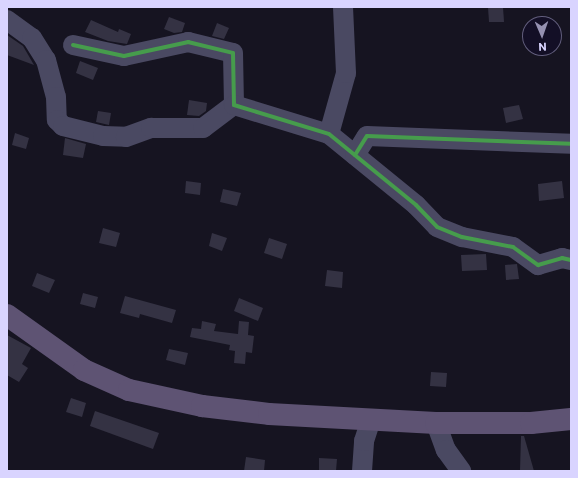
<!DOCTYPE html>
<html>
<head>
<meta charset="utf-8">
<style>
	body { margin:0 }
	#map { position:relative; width:578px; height:478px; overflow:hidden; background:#161421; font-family:Commissioner,sans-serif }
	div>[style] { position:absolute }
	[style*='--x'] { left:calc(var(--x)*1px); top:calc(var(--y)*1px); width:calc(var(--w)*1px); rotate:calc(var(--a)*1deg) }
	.building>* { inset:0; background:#343243 }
	.minor>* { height:20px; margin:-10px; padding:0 10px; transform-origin:10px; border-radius:10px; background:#4a4962 }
	.major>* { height:22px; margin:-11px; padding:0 11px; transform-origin:11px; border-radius:11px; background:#5e5373 }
	.cycleway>* { height:4px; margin:-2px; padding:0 2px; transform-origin:2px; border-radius:2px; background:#469c4c }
	span { translate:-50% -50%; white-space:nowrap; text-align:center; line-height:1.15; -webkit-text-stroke:4px #130f26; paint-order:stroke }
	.frame { position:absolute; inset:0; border:8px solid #d9d4ff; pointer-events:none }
	.north { position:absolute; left:522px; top:16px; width:40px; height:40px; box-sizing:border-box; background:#130f26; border:1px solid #625e7d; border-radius:50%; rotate:178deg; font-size:11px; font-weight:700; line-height:16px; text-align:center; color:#d9d4ff }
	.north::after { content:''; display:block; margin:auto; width:14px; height:18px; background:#9591b1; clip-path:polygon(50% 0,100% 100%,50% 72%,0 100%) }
</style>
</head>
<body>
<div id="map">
	<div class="building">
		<div style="clip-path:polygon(488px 7px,503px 7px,504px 22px,489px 22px)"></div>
		<div style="clip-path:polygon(169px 17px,185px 23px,182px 32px,174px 33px,164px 29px)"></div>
		<div style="clip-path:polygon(91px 20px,118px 32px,119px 29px,131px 34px,127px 44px,108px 41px,85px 32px)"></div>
		<div style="clip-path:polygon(217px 23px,229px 28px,224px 39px,212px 36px)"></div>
		<div style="clip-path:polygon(7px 35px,23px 46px,34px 65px,7px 55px)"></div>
		<div style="clip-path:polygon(80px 61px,98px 68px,93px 80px,76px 73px)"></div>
		<div style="clip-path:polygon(189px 100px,207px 103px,206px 111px,199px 116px,187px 115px)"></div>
		<div style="clip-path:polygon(519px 105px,523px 119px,506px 123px,503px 108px)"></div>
		<div style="clip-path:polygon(98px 111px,111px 113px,109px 125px,96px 122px)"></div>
		<div style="clip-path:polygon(15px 133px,29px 138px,26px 149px,12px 145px)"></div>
		<div style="clip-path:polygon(65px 138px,86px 144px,83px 158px,63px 155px)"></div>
		<div style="clip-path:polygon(186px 181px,201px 183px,200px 195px,185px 193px)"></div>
		<div style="clip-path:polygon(562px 181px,564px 198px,539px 201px,538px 184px)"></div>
		<div style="clip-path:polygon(223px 189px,241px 193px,237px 206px,220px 202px)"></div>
		<div style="clip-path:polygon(103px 228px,120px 233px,116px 247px,99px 243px)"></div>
		<div style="clip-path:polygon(212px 233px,227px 238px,222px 251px,209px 246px)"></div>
		<div style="clip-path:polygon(269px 238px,287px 244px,282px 259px,264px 253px)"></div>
		<div style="clip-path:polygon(486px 254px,487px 270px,462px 271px,461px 255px)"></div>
		<div style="clip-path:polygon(517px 264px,519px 279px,506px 280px,505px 265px)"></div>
		<div style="clip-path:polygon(327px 270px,343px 272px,342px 288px,325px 286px)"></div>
		<div style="clip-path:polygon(37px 273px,55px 280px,49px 293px,32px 286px)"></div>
		<div style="clip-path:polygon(83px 293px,98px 297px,95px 308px,80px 304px)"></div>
		<div style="clip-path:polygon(125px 296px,176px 310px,172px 323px,140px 314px,139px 318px,120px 313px)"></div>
		<div style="clip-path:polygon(239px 298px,263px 308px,258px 321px,234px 311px)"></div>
		<div style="clip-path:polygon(202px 321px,216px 324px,214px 331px,238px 334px,239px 321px,249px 322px,248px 335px,254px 336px,252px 353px,246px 352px,245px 364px,234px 363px,235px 351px,229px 350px,230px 345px,190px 337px,192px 328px,201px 329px)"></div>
		<div style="clip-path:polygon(7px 335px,31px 348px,22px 364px,28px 368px,19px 382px,7px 375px)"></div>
		<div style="clip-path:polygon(169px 349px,188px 353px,185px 365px,166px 360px)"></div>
		<div style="clip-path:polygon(431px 372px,447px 373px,446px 387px,430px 386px)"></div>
		<div style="clip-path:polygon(71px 398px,86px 403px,82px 417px,66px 412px)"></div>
		<div style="clip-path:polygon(95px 411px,159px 433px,153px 449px,90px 426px)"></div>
		<div style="clip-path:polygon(521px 436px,524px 436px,534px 471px,520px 471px)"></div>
		<div style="clip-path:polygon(246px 457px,265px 460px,264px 471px,244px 471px)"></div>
		<div style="clip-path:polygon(319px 458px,337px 459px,336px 471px,319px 471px)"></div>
	</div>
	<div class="minor">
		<div style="--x:7;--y:20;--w:31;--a:36"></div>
		<div style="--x:32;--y:38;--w:26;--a:58"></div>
		<div style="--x:46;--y:60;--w:38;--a:75"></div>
		<div style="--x:56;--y:97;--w:23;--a:88"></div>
		<div style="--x:57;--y:120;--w:8;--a:45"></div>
		<div style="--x:63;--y:126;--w:41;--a:14"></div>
		<div style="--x:103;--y:136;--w:23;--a:2"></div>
		<div style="--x:126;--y:137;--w:27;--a:-20"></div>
		<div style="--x:151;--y:128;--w:52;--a:0"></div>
		<div style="--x:203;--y:128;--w:39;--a:-37"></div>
		<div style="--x:73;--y:45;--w:52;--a:12.2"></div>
		<div style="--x:124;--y:56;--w:66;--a:-12.3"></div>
		<div style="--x:188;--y:42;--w:46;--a:13.7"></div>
		<div style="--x:233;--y:53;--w:52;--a:88.9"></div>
		<div style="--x:234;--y:105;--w:99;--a:17"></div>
		<div style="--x:329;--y:134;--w:112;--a:39.2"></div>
		<div style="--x:416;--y:205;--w:30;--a:46"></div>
		<div style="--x:437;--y:227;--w:27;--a:22"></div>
		<div style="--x:462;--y:237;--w:52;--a:11.1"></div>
		<div style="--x:513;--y:247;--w:31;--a:36"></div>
		<div style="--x:538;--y:265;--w:25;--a:-16"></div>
		<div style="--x:562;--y:258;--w:9;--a:13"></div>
		<div style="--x:329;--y:134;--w:63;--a:-74.4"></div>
		<div style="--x:346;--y:73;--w:66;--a:-92.6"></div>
		<div style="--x:355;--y:155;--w:22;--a:-58"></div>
		<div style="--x:367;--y:136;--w:204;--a:2.2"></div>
		<div style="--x:436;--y:423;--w:29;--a:70"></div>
		<div style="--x:446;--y:450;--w:26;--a:54"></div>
		<div style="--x:362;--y:471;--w:30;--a:-86"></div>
		<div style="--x:364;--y:441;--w:23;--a:-72"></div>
	</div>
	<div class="major">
		<div style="--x:7;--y:315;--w:95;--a:35.5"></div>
		<div style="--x:84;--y:370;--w:49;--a:24"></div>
		<div style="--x:129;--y:390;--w:75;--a:12.4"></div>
		<div style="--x:202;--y:406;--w:67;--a:6.8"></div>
		<div style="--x:269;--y:414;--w:167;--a:3.1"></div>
		<div style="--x:436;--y:423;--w:95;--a:0"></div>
		<div style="--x:531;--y:423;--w:40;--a:-5.7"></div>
	</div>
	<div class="cycleway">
		<div style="--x:73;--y:45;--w:52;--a:12.2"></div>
		<div style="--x:124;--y:56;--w:66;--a:-12.3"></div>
		<div style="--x:188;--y:42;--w:46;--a:13.7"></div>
		<div style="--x:233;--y:53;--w:52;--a:88.9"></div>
		<div style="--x:234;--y:105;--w:99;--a:17"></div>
		<div style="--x:329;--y:134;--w:112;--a:39.2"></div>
		<div style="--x:416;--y:205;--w:30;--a:46"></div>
		<div style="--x:437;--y:227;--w:27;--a:22"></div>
		<div style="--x:462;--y:237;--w:52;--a:11.1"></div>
		<div style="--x:513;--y:247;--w:31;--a:36"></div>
		<div style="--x:538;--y:265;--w:25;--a:-16"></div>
		<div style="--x:562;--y:258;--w:9;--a:13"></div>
		<div style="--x:355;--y:155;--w:22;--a:-58"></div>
		<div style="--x:367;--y:136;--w:204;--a:2.2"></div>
	</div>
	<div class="frame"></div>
	<div class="north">N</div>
</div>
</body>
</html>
